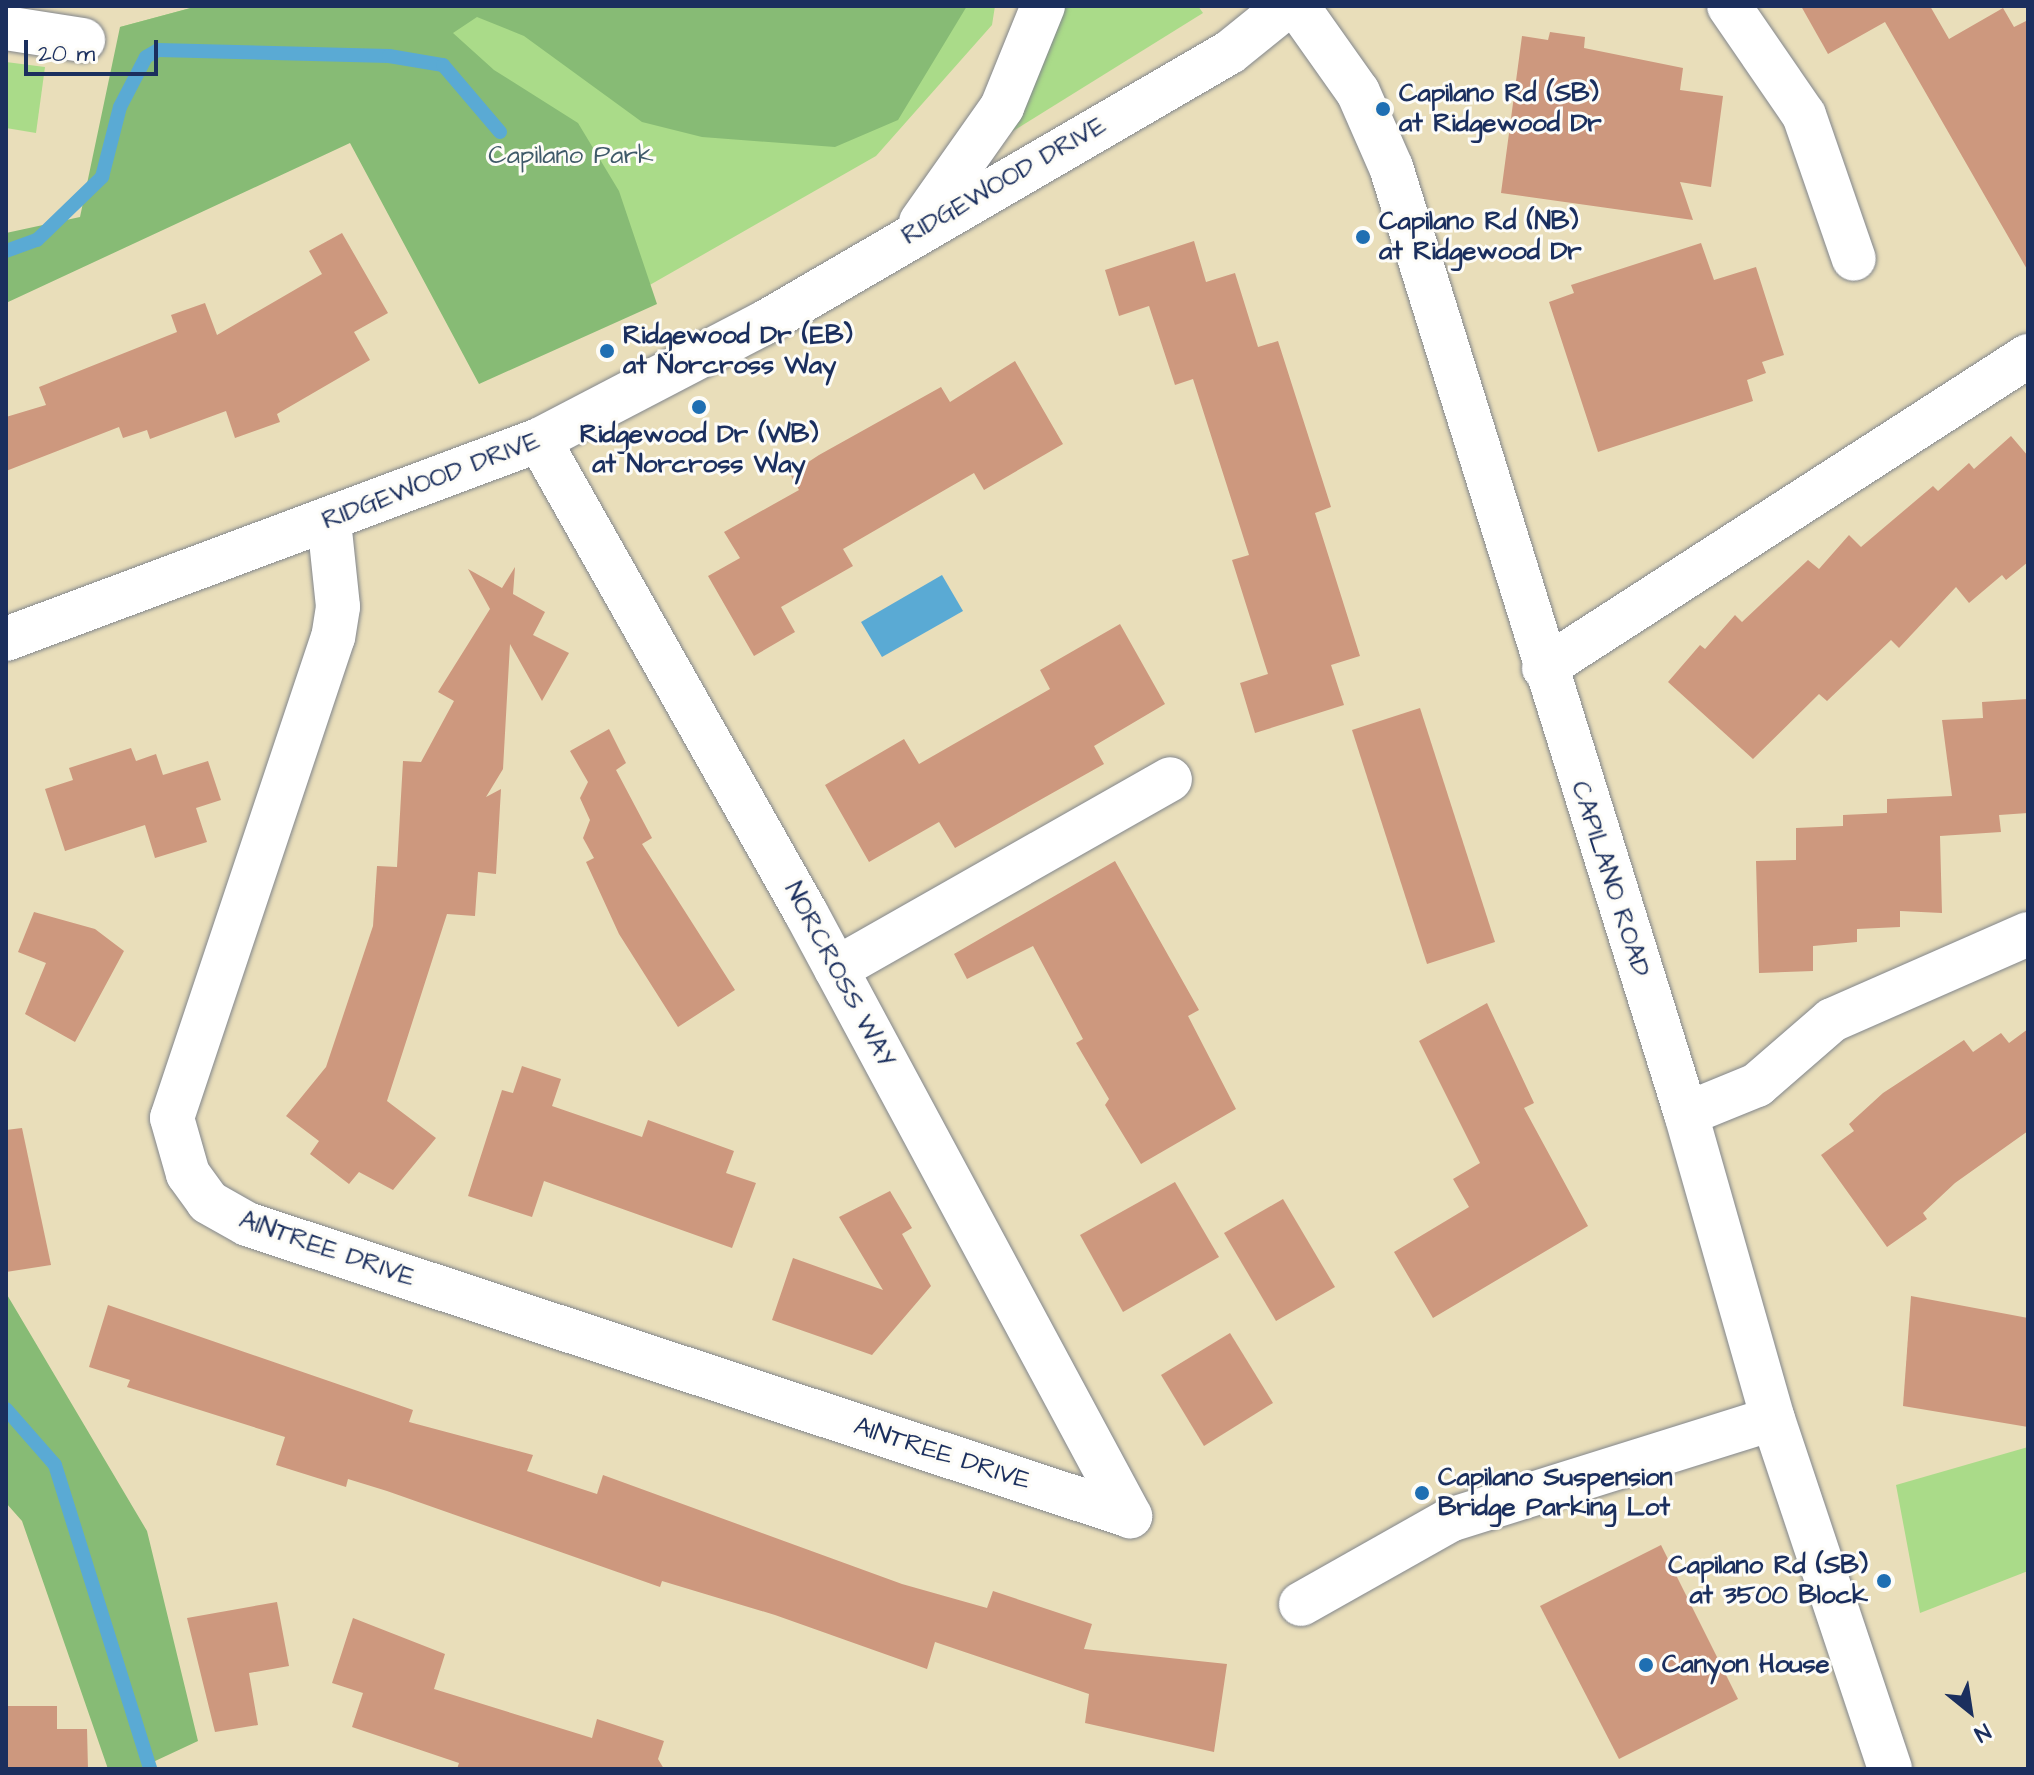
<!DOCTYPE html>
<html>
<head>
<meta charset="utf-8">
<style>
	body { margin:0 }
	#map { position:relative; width:2034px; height:1775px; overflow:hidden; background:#e9deba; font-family:"Architects Daughter",sans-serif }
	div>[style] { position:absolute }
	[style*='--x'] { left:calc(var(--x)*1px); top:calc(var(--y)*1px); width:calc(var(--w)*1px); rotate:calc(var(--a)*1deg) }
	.green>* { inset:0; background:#aadb89 }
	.forest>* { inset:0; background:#87bb75 }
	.water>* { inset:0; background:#5aaad4 }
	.stream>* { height:14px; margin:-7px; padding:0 7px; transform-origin:7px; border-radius:7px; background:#5aaad4 }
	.building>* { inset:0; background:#cd987e }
	.roads { filter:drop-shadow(0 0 2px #82868c) drop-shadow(0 0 2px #82868c) }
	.minor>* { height:44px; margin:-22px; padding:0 22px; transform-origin:22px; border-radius:22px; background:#fff }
	.major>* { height:44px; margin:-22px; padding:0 22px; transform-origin:22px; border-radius:22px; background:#fff }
	.dots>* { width:22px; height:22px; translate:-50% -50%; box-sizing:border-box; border:4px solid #fdfcf7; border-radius:50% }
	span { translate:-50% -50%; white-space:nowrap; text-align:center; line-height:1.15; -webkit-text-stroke:6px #fdfcf7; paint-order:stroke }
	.poi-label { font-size:26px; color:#1b2f5e; font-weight:700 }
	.left { translate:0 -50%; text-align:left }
	.right { translate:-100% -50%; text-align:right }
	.park-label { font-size:26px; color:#3f5a69 }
	.street-label { font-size:26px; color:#1b2f5e }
	.frame { position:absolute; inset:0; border:8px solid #1b2f5e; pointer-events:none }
	.north { position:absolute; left:1930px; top:1671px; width:80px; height:80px; -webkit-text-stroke:6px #fdfcf7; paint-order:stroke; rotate:150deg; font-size:22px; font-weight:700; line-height:32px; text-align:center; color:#1b2f5e }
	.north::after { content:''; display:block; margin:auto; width:28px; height:36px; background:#1b2f5e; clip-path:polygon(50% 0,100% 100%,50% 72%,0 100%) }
	.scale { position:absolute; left:24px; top:40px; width:134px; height:36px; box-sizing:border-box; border:4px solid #1b2f5e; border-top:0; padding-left:10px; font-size:24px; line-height:28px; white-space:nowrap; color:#1b2f5e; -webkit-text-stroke:6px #fdfcf7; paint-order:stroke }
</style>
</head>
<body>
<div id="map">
	<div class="green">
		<div style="clip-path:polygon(198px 6px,995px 6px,992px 25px,876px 156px,541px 347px,349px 141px,120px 27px)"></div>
		<div style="clip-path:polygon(1052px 6px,1198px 6px,1203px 13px,989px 146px)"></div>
		<div style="clip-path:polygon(6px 62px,45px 67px,36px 133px,6px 128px)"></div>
		<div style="clip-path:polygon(2028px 1447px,2028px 1571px,1920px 1613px,1896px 1485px)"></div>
	</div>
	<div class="forest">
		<div style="clip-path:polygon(198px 6px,967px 6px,898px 120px,835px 147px,702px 137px,642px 122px,524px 36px,477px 17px,453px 33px,494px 70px,578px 123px,619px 191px,657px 304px,479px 384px,350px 143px,6px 303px,6px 233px,80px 217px,120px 27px)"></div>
		<div style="clip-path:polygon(6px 1293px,147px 1531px,198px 1741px,138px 1769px,108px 1769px,22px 1521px,6px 1503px)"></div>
	</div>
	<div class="water">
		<div style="clip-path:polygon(942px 575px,963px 611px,882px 657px,861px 622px)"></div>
	</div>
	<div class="stream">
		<div style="--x:6;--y:251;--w:33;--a:-20"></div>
		<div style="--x:37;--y:240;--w:91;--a:-44.1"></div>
		<div style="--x:102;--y:177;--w:72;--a:-75.6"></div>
		<div style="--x:120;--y:107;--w:56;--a:-62.5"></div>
		<div style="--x:146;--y:57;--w:14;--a:-30"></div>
		<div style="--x:158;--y:50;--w:231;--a:1.5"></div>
		<div style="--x:389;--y:56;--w:55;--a:9.5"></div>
		<div style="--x:443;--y:65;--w:88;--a:49.6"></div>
		<div style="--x:6;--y:1409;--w:74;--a:48.8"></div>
		<div style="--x:55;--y:1465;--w:318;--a:72.6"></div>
	</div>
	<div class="building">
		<div style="clip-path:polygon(1801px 6px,1930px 6px,1949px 39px,2003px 8px,2014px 27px,2028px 20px,2028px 271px,1885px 22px,1828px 54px)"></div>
		<div style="clip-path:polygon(1550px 32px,1585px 37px,1584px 48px,1683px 68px,1680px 90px,1723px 96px,1711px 187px,1680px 182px,1693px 220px,1501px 193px,1522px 36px,1548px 40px)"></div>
		<div style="clip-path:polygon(342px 233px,388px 313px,354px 332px,370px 360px,277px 414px,280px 422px,235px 438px,226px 411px,150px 439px,147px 430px,123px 438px,119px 427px,6px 471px,6px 417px,46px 405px,39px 387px,177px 332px,171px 315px,205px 303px,217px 335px,322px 274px,309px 251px)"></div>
		<div style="clip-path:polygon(1194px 241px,1206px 282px,1235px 273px,1258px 347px,1278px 341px,1331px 507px,1315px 513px,1360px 656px,1331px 665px,1344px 705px,1255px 733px,1240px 683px,1268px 674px,1232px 560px,1249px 555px,1193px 379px,1175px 385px,1149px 306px,1119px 316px,1105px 270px)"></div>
		<div style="clip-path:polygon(1701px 243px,1714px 280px,1756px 267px,1784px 355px,1762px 362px,1766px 373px,1747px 380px,1753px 401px,1598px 452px,1549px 302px,1574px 293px,1571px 285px)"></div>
		<div style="clip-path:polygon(1015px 361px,1063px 444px,984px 490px,974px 473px,843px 549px,853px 566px,781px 607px,795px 632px,754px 656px,708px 576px,740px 558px,724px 532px,799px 490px,790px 474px,819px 455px,941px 387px,950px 402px)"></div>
		<div style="clip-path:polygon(2011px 436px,2028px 456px,2028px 562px,2006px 580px,2002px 575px,1969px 603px,1956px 587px,1899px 648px,1891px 640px,1827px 701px,1819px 694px,1753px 759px,1668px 682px,1700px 645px,1705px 649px,1735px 615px,1742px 622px,1808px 560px,1819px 569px,1849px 535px,1861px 547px,1933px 486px,1938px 491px,1969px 463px,1974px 469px)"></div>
		<div style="clip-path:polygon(515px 567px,513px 594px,545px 612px,533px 635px,569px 653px,542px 701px,510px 644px,503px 769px,486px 797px,501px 789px,496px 874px,478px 872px,475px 916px,447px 914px,387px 1101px,436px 1138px,393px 1190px,359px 1172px,349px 1184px,310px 1154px,319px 1141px,286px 1116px,326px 1067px,373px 926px,377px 866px,397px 867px,403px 761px,421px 762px,454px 701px,438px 692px,490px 609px,468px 569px,502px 588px)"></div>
		<div style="clip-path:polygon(1120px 624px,1165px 704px,1094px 746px,1104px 764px,955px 848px,939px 822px,869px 862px,825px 785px,904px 739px,919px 764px,1050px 689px,1040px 670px)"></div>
		<div style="clip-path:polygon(2028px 699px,2028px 813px,1999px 815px,2001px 832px,1940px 836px,1942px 913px,1900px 911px,1900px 927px,1857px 929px,1857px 942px,1813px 946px,1813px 971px,1759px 973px,1756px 861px,1796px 860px,1796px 828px,1843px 826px,1843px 815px,1887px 813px,1887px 799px,1952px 796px,1942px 720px,1983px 718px,1982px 702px)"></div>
		<div style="clip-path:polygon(1420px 708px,1495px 942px,1427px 964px,1352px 730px)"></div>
		<div style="clip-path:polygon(609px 729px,626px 763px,616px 770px,652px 838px,642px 844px,735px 990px,678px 1027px,619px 934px,586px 862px,594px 858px,583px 838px,590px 820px,580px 798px,588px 782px,570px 751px)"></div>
		<div style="clip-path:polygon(131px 748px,136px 761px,156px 754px,163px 775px,208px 761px,221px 800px,196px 808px,207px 842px,155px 858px,145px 825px,65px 851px,45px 789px,73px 780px,69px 768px)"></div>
		<div style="clip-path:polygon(1115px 861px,1199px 1010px,1188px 1016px,1236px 1109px,1141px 1164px,1105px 1105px,1109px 1099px,1076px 1043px,1083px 1039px,1033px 946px,967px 979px,954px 954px)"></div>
		<div style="clip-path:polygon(34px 912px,95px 929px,124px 951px,75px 1042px,25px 1014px,46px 963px,18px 952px)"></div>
		<div style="clip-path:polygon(1487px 1003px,1534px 1103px,1524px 1108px,1588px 1226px,1433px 1318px,1394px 1252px,1469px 1207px,1453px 1179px,1480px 1163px,1419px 1041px)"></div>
		<div style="clip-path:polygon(2028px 1029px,2028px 1131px,1955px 1183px,1923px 1213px,1927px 1219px,1887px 1247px,1821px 1155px,1854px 1131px,1849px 1124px,1883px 1093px,1964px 1040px,1973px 1052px,2001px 1033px,2009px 1043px)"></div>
		<div style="clip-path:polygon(522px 1066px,561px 1079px,552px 1106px,642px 1137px,648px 1120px,734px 1151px,726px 1173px,756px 1183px,732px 1248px,544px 1181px,532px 1217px,468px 1196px,502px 1090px,513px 1093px)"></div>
		<div style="clip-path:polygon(22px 1128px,51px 1265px,6px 1272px,6px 1130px)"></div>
		<div style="clip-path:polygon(1175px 1182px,1219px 1257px,1123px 1312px,1080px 1235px)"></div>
		<div style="clip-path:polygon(890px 1191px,912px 1228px,902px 1234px,931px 1286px,872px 1355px,772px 1320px,793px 1258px,883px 1290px,839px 1217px)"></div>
		<div style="clip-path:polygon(1283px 1199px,1335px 1287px,1276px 1321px,1224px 1233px)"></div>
		<div style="clip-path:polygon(1911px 1296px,2028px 1318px,2028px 1427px,1903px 1406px)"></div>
		<div style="clip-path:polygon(108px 1305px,413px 1410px,409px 1422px,533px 1455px,527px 1471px,597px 1494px,603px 1475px,902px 1584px,987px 1608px,993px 1591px,1092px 1624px,1084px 1649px,1227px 1664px,1214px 1752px,1085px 1723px,1089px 1694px,935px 1642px,927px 1669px,775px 1615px,662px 1581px,660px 1587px,387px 1491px,348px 1479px,346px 1487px,276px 1465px,285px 1437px,127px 1387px,130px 1380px,89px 1367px)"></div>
		<div style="clip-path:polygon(1230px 1333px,1273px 1403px,1204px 1446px,1161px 1375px)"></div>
		<div style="clip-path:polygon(1661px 1545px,1738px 1699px,1619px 1759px,1540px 1606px)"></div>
		<div style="clip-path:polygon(277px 1602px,289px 1666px,249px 1673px,258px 1725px,215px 1732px,187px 1618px)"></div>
		<div style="clip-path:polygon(353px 1618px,445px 1654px,434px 1689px,592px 1738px,597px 1719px,664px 1741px,658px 1759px,664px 1769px,457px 1769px,459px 1763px,352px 1727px,363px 1693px,332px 1683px)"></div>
		<div style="clip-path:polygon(6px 1706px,57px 1706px,57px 1729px,87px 1729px,88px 1769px,6px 1769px)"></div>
	</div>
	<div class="roads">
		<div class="minor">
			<div style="--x:1729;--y:6;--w:132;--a:55.5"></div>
			<div style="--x:1804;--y:115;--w:152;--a:70.9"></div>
			<div style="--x:6;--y:28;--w:78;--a:8.9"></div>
			<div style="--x:539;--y:440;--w:543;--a:60.56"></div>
			<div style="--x:806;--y:913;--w:685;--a:61.75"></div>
			<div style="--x:329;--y:521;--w:86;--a:84"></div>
			<div style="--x:338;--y:607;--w:30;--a:99"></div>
			<div style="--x:333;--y:637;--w:507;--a:108.51"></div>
			<div style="--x:172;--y:1118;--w:58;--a:74.1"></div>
			<div style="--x:188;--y:1174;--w:34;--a:54"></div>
			<div style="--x:208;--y:1202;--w:45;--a:29.4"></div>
			<div style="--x:247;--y:1224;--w:930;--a:18.3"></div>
			<div style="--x:1544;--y:668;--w:576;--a:-32.81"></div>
			<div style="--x:836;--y:969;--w:384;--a:-29.6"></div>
			<div style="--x:1686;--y:1114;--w:77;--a:-22.2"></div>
			<div style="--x:1757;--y:1085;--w:99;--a:-40.9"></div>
			<div style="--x:1832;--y:1020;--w:214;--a:-23.7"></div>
			<div style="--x:1301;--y:1604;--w:171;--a:-29.4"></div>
			<div style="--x:1450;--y:1520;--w:338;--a:-17.4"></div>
		</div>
		<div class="major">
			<div style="--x:1297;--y:6;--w:105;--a:54.7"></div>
			<div style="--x:1358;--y:92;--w:82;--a:66.3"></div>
			<div style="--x:1391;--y:167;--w:992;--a:72.7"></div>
			<div style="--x:1686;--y:1114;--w:317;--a:74.1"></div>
			<div style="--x:1773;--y:1419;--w:369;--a:71.5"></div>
			<div style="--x:921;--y:222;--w:141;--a:-54.8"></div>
			<div style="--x:1002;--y:107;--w:109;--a:-67.9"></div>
			<div style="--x:6;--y:639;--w:569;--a:-20.47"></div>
			<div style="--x:539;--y:440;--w:254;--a:-27.5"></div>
			<div style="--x:764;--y:323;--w:539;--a:-30.18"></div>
			<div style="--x:1230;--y:52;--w:73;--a:-38.9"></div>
		</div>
	</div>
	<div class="dots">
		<div style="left:1383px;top:109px;background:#1f6fb2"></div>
		<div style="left:1363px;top:237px;background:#1f6fb2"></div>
		<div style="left:607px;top:351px;background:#1f6fb2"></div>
		<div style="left:699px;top:407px;background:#1f6fb2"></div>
		<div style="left:1422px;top:1493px;background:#1f6fb2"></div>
		<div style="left:1884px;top:1581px;background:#1f6fb2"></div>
		<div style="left:1646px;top:1665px;background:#1f6fb2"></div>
	</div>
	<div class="poi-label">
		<span class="left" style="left:1399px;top:109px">Capilano Rd (SB)<br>at Ridgewood Dr</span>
		<span class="left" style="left:1379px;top:237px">Capilano Rd (NB)<br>at Ridgewood Dr</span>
		<span class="left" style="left:623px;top:351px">Ridgewood Dr (EB)<br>at Norcross Way</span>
		<span style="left:699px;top:450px">Ridgewood Dr (WB)<br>at Norcross Way</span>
		<span class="left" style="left:1438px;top:1493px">Capilano Suspension<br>Bridge Parking Lot</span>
		<span class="right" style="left:1868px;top:1581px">Capilano Rd (SB)<br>at 3500 Block</span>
		<span class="left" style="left:1662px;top:1665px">Canyon House</span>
	</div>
	<div class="park-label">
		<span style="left:571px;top:156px">Capilano Park</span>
	</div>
	<div class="street-label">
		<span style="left:1004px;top:181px;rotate:-30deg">RIDGEWOOD DRIVE</span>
		<span style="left:431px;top:481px;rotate:-21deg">RIDGEWOOD DRIVE</span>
		<span style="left:1610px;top:879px;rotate:72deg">CAPILANO ROAD</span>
		<span style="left:839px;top:975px;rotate:62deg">NORCROSS WAY</span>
		<span style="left:327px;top:1249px;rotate:19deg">AINTREE DRIVE</span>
		<span style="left:942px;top:1454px;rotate:18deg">AINTREE DRIVE</span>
	</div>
	<div class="frame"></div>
	<div class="north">N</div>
	<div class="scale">20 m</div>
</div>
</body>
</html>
